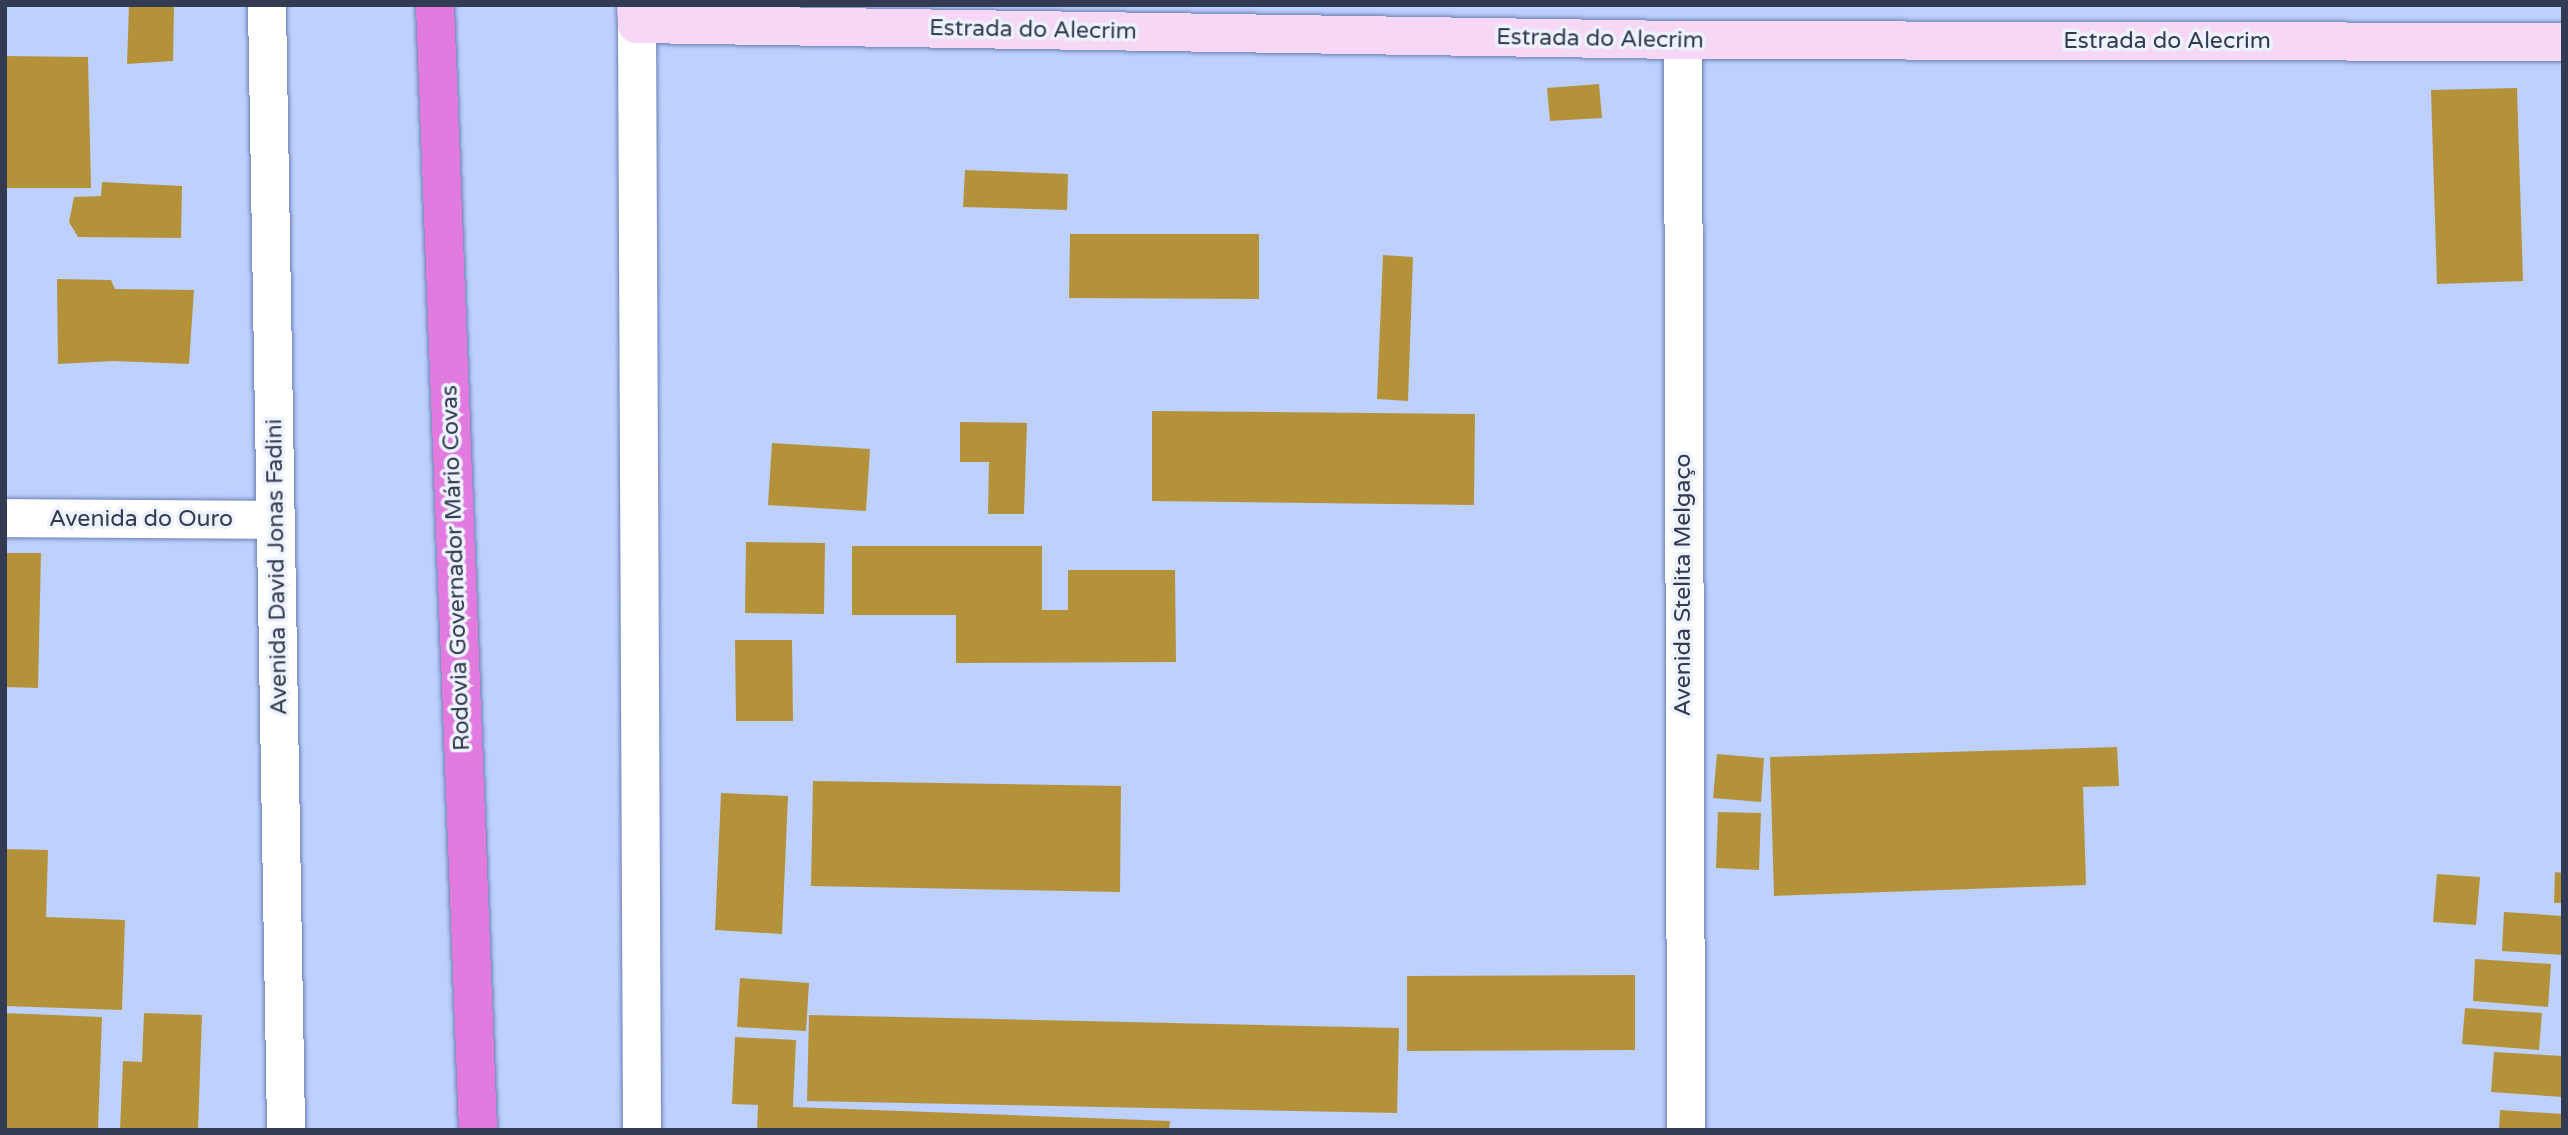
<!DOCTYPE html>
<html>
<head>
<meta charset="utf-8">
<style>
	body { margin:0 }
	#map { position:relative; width:2568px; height:1135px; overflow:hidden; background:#bed0fe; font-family:"Varela Round",sans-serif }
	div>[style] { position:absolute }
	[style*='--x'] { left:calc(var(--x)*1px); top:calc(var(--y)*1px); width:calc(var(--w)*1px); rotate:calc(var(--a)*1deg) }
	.building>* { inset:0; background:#b4923a }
	.roads { filter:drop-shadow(0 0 2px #6c80b4) drop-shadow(0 0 2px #6c80b4) }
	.street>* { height:38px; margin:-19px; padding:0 19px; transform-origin:19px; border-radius:19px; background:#fff }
	.secondary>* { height:38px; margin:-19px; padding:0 19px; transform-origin:19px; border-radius:19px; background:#f6d7f6 }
	.highway>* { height:38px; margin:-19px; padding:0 19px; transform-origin:19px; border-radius:19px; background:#e27be0 }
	span { translate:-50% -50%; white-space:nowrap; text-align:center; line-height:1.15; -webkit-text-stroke:7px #edf2fd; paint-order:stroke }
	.street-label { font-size:23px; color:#333b52 }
	.frame { position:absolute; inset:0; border:7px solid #333b52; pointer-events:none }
</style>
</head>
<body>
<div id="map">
	<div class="building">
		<div style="clip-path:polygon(129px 5px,174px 5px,173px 61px,127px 64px)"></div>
		<div style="clip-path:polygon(5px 56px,88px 57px,91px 188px,5px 188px)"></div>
		<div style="clip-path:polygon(1599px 84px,1602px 118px,1550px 121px,1547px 88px)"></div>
		<div style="clip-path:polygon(2517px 88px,2523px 281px,2437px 284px,2431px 90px)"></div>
		<div style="clip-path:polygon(965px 170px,1068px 174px,1067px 210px,963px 207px)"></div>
		<div style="clip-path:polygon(102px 182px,182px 186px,181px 238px,78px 237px,69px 222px,74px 197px,101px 196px)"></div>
		<div style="clip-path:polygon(1070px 234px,1259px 234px,1259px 299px,1069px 298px)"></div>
		<div style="clip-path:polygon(1383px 255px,1413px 257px,1408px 401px,1377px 399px)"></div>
		<div style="clip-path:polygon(57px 279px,111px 280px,115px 289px,194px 290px,189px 364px,113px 361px,58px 364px)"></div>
		<div style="clip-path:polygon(1152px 411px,1475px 414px,1474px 505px,1152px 501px)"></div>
		<div style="clip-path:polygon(960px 422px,1027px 423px,1024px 514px,988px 514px,989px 462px,960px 462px)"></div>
		<div style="clip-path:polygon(772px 443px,870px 449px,866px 511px,768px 505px)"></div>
		<div style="clip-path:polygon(746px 542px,825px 543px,824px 614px,745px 613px)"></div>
		<div style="clip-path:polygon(852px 546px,1042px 546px,1042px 610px,1068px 610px,1068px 570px,1175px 570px,1176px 662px,956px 663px,956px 615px,852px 615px)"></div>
		<div style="clip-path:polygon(5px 553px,41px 553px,38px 688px,5px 687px)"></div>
		<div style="clip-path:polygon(735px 640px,792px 640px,793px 721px,736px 721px)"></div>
		<div style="clip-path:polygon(2117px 747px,2119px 786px,2083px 787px,2086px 885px,1774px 896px,1770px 757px)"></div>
		<div style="clip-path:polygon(1717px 754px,1764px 758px,1761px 802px,1713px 798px)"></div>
		<div style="clip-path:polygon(813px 781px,1121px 786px,1120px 892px,811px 886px)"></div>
		<div style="clip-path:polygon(721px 793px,788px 796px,782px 934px,715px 930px)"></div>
		<div style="clip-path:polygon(1718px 812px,1761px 813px,1759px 870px,1716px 868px)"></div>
		<div style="clip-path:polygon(5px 849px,48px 850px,46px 917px,125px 920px,122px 1010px,5px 1006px)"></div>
		<div style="clip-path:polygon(2555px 872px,2563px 873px,2563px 903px,2554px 903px)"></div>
		<div style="clip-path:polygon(2437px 874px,2480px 877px,2476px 925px,2433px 922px)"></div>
		<div style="clip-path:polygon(2504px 912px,2563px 916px,2563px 955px,2502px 951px)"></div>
		<div style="clip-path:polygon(2475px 959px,2551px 964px,2548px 1007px,2473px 1001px)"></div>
		<div style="clip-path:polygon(1635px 975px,1635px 1050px,1407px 1051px,1407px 976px)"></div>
		<div style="clip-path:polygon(740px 978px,809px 983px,806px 1031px,737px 1027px)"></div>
		<div style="clip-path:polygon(2465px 1008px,2542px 1013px,2539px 1050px,2462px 1044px)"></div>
		<div style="clip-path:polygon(5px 1013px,102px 1017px,98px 1130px,5px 1130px)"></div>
		<div style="clip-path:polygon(144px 1013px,202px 1015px,198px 1130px,120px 1130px,123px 1061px,142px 1062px)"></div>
		<div style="clip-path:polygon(809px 1015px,1399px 1028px,1397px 1113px,807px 1101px)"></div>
		<div style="clip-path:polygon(735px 1037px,796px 1040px,793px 1107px,1170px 1121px,1169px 1130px,757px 1130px,758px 1105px,732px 1104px)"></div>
		<div style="clip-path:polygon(2494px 1052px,2563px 1056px,2563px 1097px,2491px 1092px)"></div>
		<div style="clip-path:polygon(2500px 1110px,2563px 1114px,2563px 1130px,2499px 1130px)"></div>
	</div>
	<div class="roads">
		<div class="street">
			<div style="--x:267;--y:5;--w:1125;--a:89.03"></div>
			<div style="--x:637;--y:24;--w:1106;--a:89.74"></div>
			<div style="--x:1683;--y:40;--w:1090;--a:89.84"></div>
			<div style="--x:5;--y:518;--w:271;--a:0.4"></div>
		</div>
		<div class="secondary">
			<div style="--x:636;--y:5;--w:19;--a:87"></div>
			<div style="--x:637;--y:24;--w:1046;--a:0.88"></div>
			<div style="--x:1683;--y:40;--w:880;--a:0.13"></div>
		</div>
		<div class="highway">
			<div style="--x:435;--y:5;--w:1126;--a:87.81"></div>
		</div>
	</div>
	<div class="street-label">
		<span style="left:1033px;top:30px;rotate:1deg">Estrada do Alecrim</span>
		<span style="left:1600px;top:39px;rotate:1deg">Estrada do Alecrim</span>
		<span style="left:2167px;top:41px">Estrada do Alecrim</span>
		<span style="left:141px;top:519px">Avenida do Ouro</span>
		<span style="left:277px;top:567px;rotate:-91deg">Avenida David Jonas Fadini</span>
		<span style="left:456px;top:568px;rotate:-92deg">Rodovia Governador Mário Covas</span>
		<span style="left:1683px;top:585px;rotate:-90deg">Avenida Stelita Melgaço</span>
	</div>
	<div class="frame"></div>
</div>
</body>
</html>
